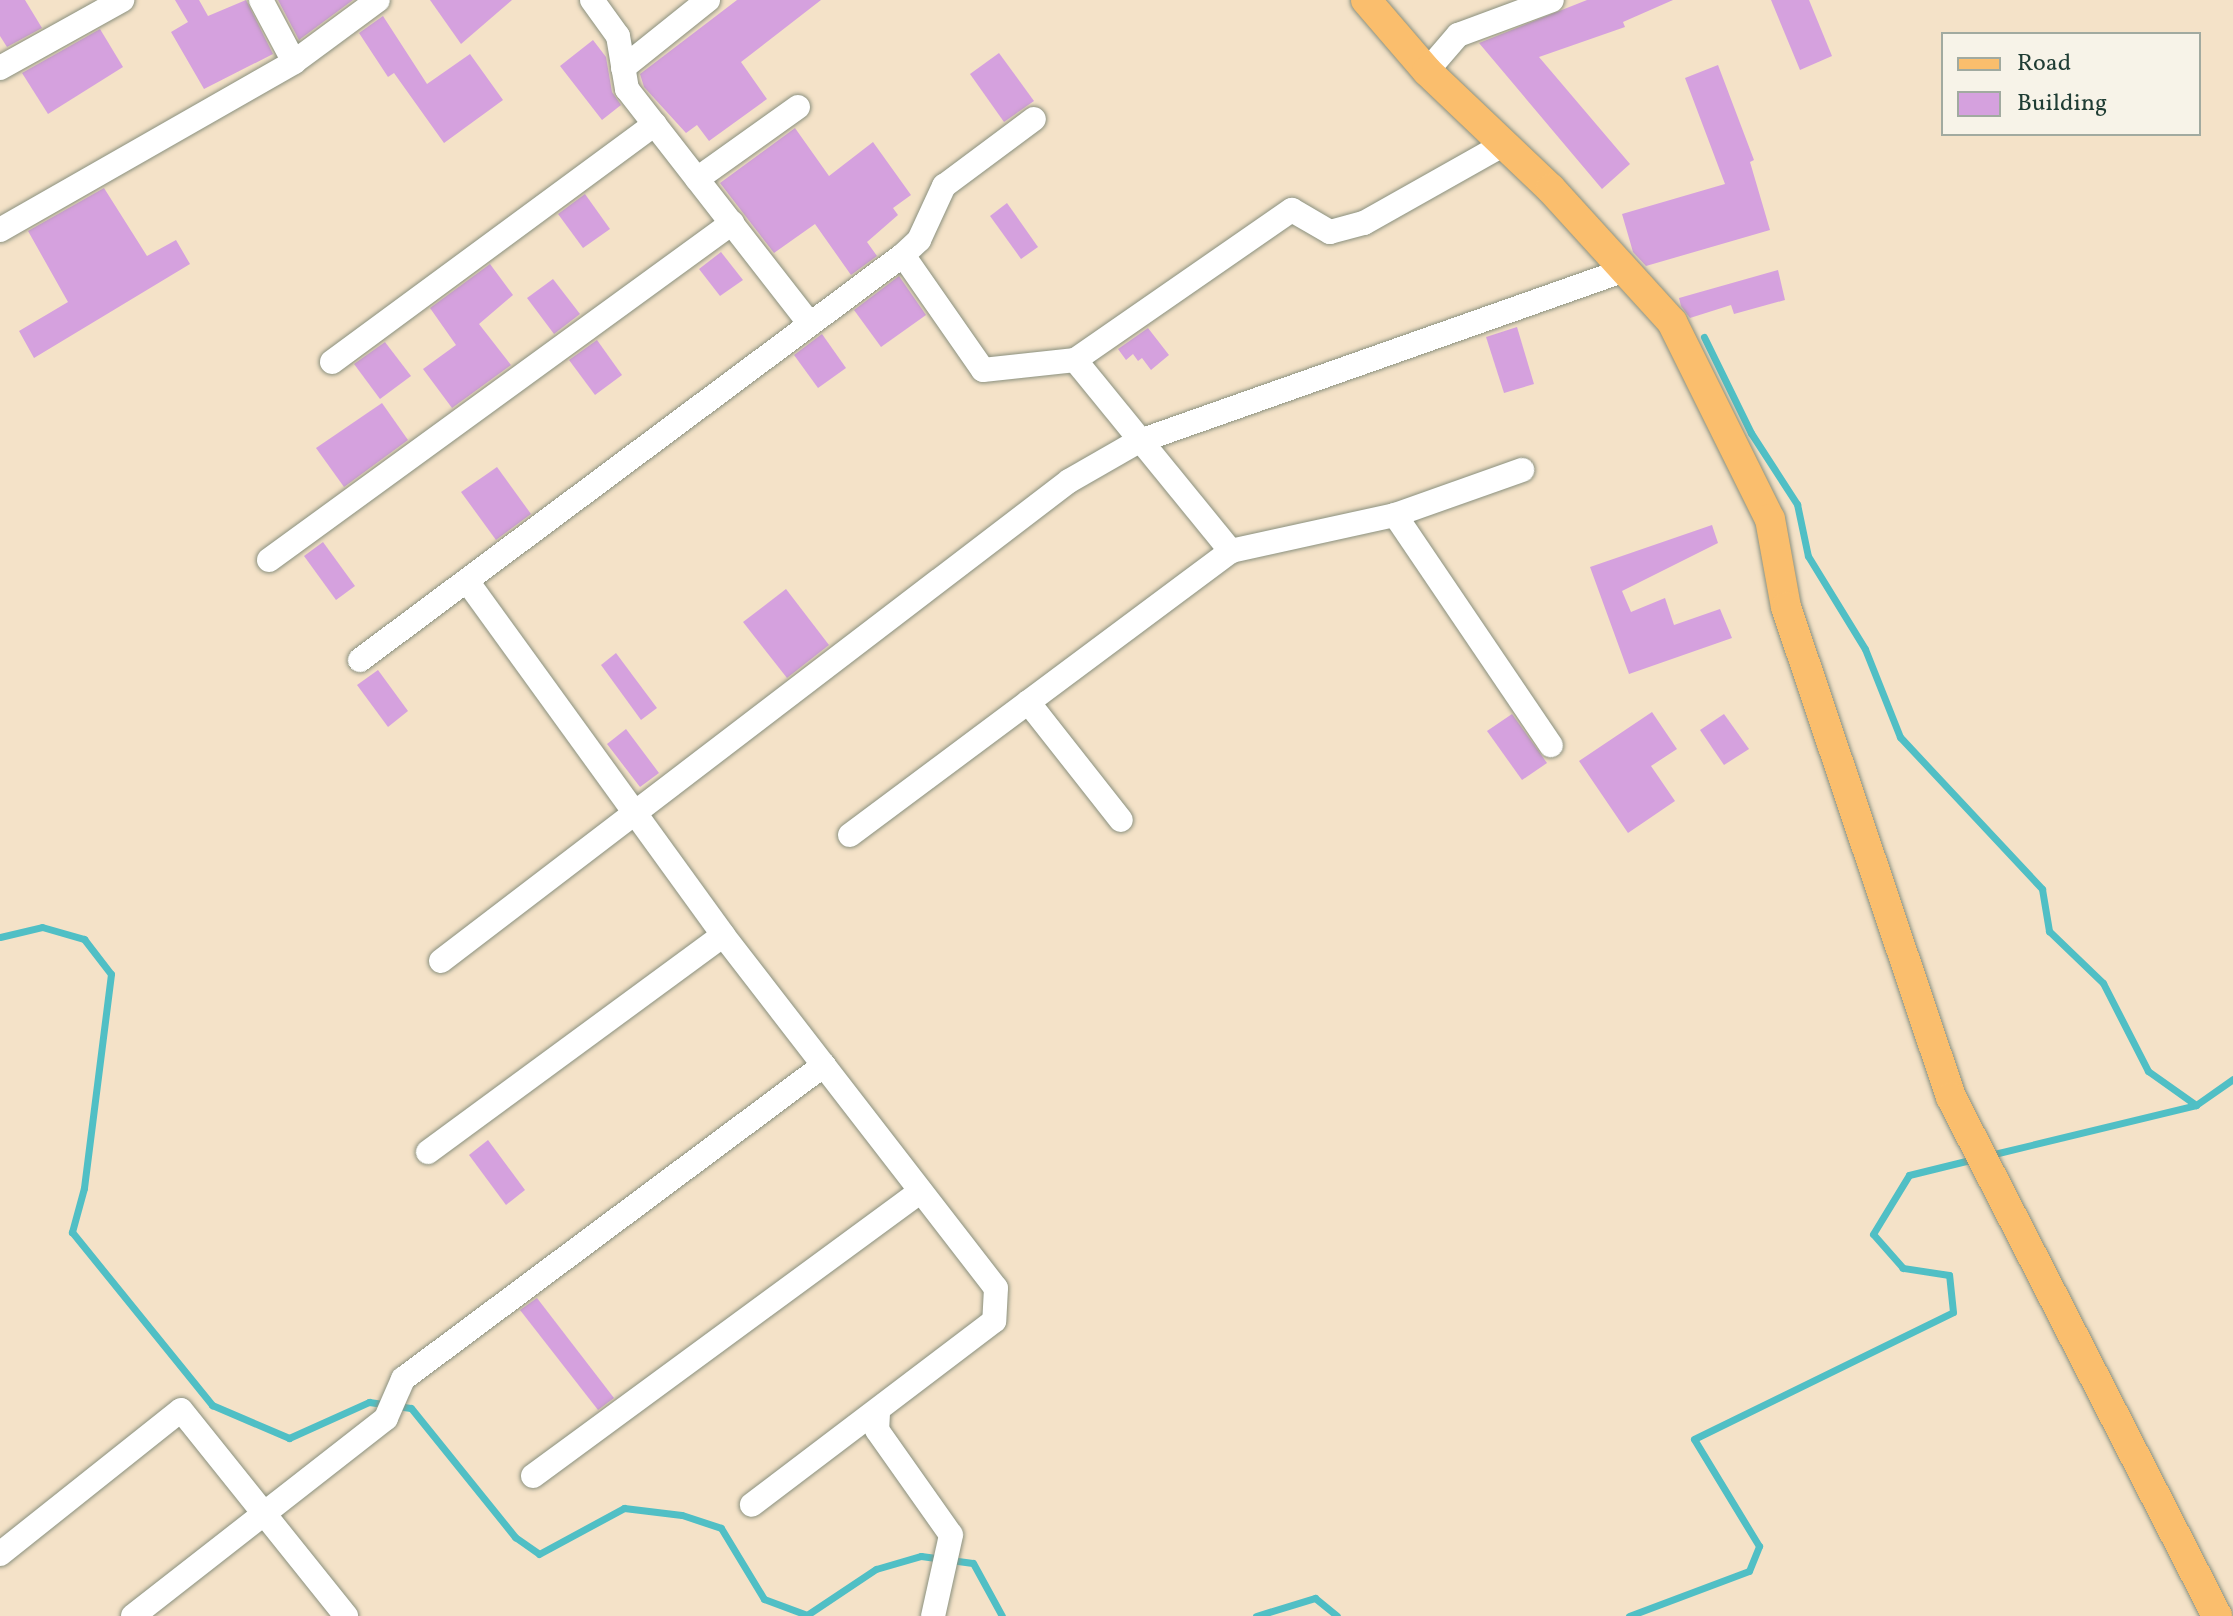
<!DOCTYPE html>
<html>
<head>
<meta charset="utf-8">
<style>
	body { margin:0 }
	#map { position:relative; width:2233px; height:1616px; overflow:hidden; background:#f4e2c8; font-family:Vollkorn,serif }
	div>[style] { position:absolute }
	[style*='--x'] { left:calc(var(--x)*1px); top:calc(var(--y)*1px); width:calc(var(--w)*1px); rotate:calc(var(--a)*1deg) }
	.stream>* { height:7px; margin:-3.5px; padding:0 3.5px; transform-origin:3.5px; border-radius:3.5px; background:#50bfc5 }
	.building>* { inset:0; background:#d5a1de }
	.roads { filter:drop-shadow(0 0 2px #8a907e) drop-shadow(0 0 2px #8a907e) }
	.minor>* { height:24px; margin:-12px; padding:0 12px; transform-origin:12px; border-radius:12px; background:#fff }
	.major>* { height:30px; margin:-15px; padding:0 15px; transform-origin:15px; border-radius:15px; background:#fabe6d }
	span { translate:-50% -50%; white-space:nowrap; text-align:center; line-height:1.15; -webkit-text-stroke:7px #f7f3e8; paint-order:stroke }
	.legend { position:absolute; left:1941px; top:32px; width:260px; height:104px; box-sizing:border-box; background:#f7f3e8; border:2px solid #a1aaa0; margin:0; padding:10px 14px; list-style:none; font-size:24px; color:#1f3d34 }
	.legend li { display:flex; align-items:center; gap:16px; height:40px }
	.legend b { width:40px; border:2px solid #a1aaa0 }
</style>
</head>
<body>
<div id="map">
	<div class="stream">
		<div style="--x:1704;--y:337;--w:107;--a:63.9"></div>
		<div style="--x:1751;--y:433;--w:85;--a:57.1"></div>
		<div style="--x:1797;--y:504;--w:53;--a:78.1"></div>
		<div style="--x:1808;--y:556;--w:109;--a:58.5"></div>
		<div style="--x:1865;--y:649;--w:95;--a:68.3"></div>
		<div style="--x:1900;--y:737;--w:208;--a:46.9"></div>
		<div style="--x:2042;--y:889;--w:43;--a:80.5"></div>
		<div style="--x:2049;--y:931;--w:75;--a:43.9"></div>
		<div style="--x:2103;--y:983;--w:99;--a:62.9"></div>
		<div style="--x:2148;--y:1071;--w:59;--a:35.3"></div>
		<div style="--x:0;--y:937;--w:43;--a:-13.4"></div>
		<div style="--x:42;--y:927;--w:44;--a:15.9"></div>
		<div style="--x:84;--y:939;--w:44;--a:52.4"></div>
		<div style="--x:111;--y:974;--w:216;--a:97.2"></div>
		<div style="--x:84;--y:1188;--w:46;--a:105.3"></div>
		<div style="--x:72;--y:1232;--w:223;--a:51"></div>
		<div style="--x:212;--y:1405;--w:84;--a:23.2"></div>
		<div style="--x:289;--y:1438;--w:88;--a:-24.2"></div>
		<div style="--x:369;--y:1402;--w:42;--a:8.1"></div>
		<div style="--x:411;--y:1408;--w:166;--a:51.1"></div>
		<div style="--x:515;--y:1537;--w:29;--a:35"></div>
		<div style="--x:539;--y:1554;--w:97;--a:-28.4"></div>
		<div style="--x:624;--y:1508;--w:58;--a:6.9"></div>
		<div style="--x:682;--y:1515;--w:41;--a:18.4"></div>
		<div style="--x:721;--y:1528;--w:83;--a:58.8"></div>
		<div style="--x:764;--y:1599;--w:46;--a:20.4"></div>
		<div style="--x:807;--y:1615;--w:83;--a:-33.7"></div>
		<div style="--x:876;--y:1569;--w:47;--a:-16.1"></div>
		<div style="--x:921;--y:1556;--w:52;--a:7.7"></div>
		<div style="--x:973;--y:1563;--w:60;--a:61.3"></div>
		<div style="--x:1990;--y:1155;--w:212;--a:-13.6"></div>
		<div style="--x:2196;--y:1105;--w:45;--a:-35.1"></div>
		<div style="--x:1256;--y:1616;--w:62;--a:-17"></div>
		<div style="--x:1315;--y:1598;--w:28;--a:39"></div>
		<div style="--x:1629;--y:1616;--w:128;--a:-20.6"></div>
		<div style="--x:1749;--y:1571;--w:27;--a:-68"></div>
		<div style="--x:1759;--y:1546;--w:125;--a:-121.3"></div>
		<div style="--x:1694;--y:1439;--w:288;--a:-26.1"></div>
		<div style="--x:1953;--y:1312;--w:37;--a:-96"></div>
		<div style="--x:1949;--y:1275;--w:47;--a:-171.3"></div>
		<div style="--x:1903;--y:1268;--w:45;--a:-131.4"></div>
		<div style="--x:1873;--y:1234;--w:69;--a:-58.6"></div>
		<div style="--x:1909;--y:1175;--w:67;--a:-13.8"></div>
	</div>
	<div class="building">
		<div style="clip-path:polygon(0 0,25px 0,42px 28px,7px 47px,0 36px)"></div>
		<div style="clip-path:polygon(175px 0,199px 0,208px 16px,246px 0,273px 54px,204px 89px,171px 32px,188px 22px)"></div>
		<div style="clip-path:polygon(278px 0,353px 0,299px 40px)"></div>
		<div style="clip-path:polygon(430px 0,512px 0,461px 44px)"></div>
		<div style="clip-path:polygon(737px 0,821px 0,741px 62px,767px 99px,709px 141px,697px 125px,686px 133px,644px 87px,640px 74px)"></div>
		<div style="clip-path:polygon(1587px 0,1673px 0,1623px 22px,1625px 27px,1539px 57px,1630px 164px,1602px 189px,1479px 43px)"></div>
		<div style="clip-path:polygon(1771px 0,1809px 0,1832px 56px,1800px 70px)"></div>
		<div style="clip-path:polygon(383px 16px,427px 84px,470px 54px,503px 100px,444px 143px,394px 73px,388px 77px,359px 33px)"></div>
		<div style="clip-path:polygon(100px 29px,123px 67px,48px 114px,22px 73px)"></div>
		<div style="clip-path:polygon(593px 40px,606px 57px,612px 92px,621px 105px,602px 120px,560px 66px)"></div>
		<div style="clip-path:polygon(999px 53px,1034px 101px,1004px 122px,970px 74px)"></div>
		<div style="clip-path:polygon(1718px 65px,1754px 160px,1750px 162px,1770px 230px,1646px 266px,1633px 252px,1622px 214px,1725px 184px,1685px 78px)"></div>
		<div style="clip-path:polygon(795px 128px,829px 176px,873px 142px,911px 195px,893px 208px,898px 215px,867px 242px,877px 256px,851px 275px,815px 224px,774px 253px,720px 183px)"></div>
		<div style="clip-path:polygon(104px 188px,147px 256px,176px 240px,190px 264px,34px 358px,19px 331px,68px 302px,28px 231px)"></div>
		<div style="clip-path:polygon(585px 194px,610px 229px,583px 248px,558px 214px)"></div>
		<div style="clip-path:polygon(1007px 203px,1038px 247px,1021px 259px,990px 216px)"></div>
		<div style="clip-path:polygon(721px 252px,743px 280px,720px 296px,699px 269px)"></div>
		<div style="clip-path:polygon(490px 264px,513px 295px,479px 324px,511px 365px,452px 408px,423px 369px,456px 345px,430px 308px)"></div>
		<div style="clip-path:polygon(1778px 270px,1785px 300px,1734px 314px,1731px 305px,1690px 318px,1681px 306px,1679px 298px)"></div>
		<div style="clip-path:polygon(899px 276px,926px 315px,881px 347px,854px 310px)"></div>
		<div style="clip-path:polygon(553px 279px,580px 314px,554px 334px,527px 298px)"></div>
		<div style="clip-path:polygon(1517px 327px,1534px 384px,1504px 393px,1486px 337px)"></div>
		<div style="clip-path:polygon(1148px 328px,1169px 355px,1151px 370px,1142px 358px,1138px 361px,1133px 354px,1126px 360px,1118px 349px)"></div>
		<div style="clip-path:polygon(822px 334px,846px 368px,818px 388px,794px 355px)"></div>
		<div style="clip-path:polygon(597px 340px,622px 375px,595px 395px,569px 360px)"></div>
		<div style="clip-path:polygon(385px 342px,411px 376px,380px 399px,354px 364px)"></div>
		<div style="clip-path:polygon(382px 403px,408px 440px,344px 487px,316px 448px)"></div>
		<div style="clip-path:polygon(497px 467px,531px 514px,496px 540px,461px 492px)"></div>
		<div style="clip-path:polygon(1712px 525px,1718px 543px,1622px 591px,1631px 612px,1665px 598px,1674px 625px,1720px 609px,1732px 638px,1629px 674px,1590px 567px)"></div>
		<div style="clip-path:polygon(323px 542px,355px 586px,336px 600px,304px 556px)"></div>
		<div style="clip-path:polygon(786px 589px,829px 645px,787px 678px,743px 622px)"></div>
		<div style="clip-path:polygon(616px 653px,657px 708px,641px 720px,601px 665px)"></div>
		<div style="clip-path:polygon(378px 670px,408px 711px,388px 727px,357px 685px)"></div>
		<div style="clip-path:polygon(1652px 712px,1677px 749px,1651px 766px,1675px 801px,1628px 833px,1579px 761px)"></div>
		<div style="clip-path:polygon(1512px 714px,1547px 763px,1522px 780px,1487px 731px)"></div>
		<div style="clip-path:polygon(1724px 714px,1749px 749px,1724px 765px,1700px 730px)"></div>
		<div style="clip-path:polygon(626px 729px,659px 773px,640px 787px,607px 744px)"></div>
		<div style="clip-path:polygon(488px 1140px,525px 1190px,506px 1205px,469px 1155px)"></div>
		<div style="clip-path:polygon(537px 1298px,614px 1398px,598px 1410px,520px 1310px)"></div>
	</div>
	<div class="roads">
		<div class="minor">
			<div style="--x:261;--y:0;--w:70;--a:62"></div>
			<div style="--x:592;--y:0;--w:44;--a:54.2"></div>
			<div style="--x:618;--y:36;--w:54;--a:80.4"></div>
			<div style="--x:627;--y:89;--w:298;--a:52.1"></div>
			<div style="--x:0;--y:68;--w:140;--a:-29.1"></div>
			<div style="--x:623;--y:68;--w:109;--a:-38.7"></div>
			<div style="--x:1427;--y:71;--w:48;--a:-49.3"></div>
			<div style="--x:1458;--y:35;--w:100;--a:-20.4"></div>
			<div style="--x:697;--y:179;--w:124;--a:-35.5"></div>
			<div style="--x:0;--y:230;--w:339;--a:-29.7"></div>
			<div style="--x:294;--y:62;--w:104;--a:-36.4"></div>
			<div style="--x:903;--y:255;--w:22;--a:-43"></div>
			<div style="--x:919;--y:240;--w:60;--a:-65.2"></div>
			<div style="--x:944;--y:186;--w:112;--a:-36.7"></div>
			<div style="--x:1075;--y:360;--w:264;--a:-34.7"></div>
			<div style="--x:1292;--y:210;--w:44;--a:30.1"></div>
			<div style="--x:1330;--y:232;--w:35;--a:-15"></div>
			<div style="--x:1364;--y:223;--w:161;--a:-29.4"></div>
			<div style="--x:332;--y:362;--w:401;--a:-36.4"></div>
			<div style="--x:1395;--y:515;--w:278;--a:55.9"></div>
			<div style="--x:269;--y:560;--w:573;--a:-36.05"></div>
			<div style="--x:467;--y:581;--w:437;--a:54.1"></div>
			<div style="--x:723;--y:935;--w:446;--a:52.3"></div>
			<div style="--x:996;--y:1288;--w:33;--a:93"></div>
			<div style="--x:994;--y:1321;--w:304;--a:142.8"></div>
			<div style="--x:360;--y:660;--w:677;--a:-36.72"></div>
			<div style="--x:903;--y:255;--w:140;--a:55.2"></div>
			<div style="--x:983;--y:370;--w:93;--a:-6.2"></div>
			<div style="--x:1075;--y:360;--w:247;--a:50.8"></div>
			<div style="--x:1028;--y:702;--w:150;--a:51.8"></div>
			<div style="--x:850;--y:835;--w:475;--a:-36.7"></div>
			<div style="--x:1231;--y:551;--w:168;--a:-12.4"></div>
			<div style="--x:1395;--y:515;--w:135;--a:-19.5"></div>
			<div style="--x:441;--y:961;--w:790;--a:-37.39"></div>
			<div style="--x:1069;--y:481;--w:78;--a:-29.8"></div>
			<div style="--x:1137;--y:442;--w:517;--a:-19.42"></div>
			<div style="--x:428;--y:1152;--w:366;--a:-36.3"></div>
			<div style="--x:878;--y:1413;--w:17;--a:93"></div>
			<div style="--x:877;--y:1430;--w:128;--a:54.8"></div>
			<div style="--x:951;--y:1535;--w:83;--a:102.5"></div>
			<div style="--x:533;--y:1476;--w:481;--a:-36.3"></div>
			<div style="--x:0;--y:1554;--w:231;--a:-38.5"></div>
			<div style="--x:181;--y:1410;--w:264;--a:51.3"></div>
			<div style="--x:133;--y:1616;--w:321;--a:-38"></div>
			<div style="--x:386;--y:1418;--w:43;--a:-66.4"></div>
			<div style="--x:403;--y:1379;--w:525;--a:-36.72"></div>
		</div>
		<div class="major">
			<div style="--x:1366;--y:0;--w:94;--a:49.3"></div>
			<div style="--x:1427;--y:71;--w:171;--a:43.6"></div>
			<div style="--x:1551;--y:189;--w:180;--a:47.7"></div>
			<div style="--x:1672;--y:322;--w:220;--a:63.6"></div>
			<div style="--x:1770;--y:519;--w:89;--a:79.7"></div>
			<div style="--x:1786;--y:607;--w:517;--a:71.39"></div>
			<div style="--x:1951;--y:1097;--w:583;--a:62.86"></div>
		</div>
	</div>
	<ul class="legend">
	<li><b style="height:10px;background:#fabe6d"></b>Road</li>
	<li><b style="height:22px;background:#d5a1de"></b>Building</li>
	</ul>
</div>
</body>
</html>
